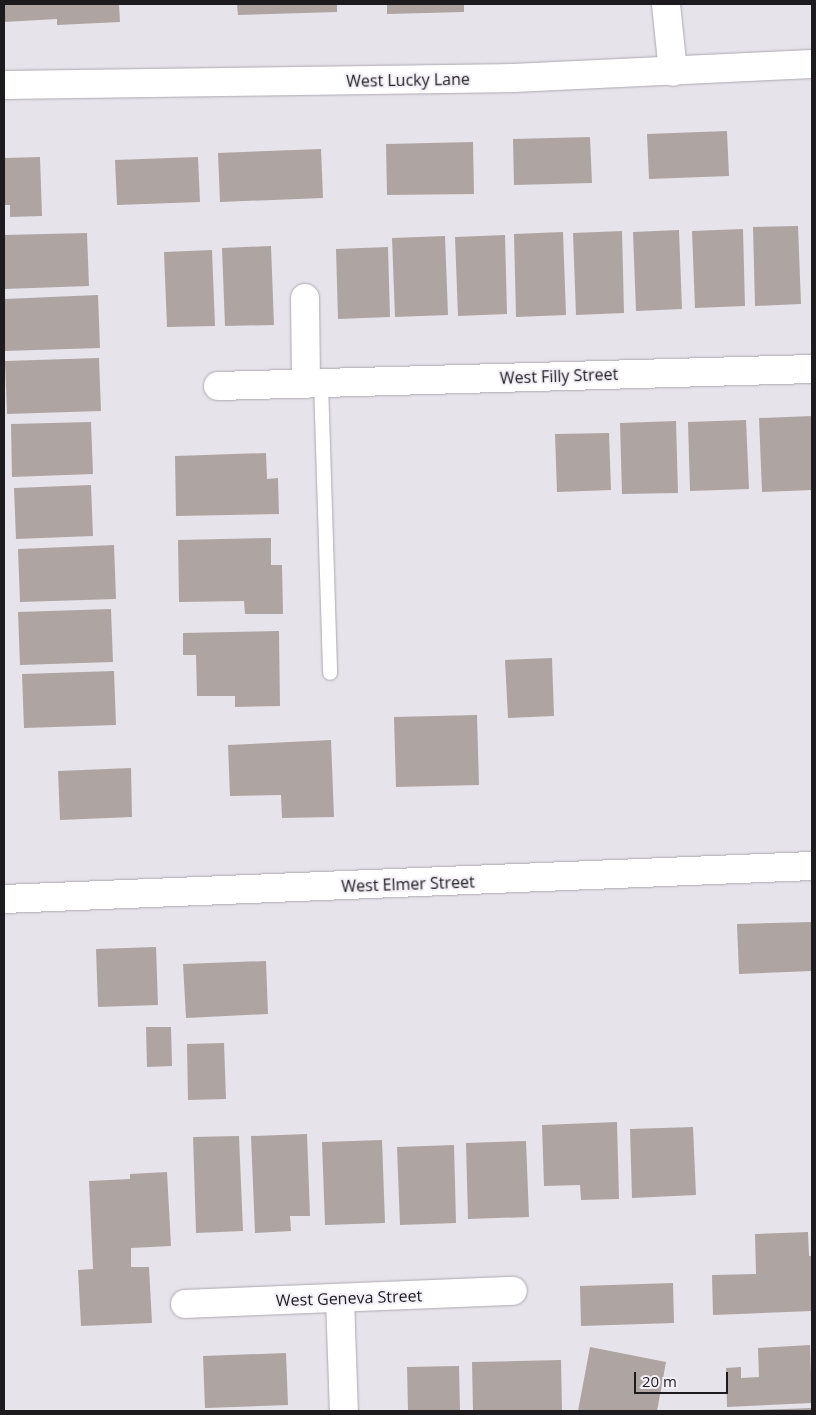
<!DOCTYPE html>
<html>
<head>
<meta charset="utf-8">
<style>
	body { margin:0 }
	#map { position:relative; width:816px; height:1415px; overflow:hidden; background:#e7e3ea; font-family:"Open Sans",sans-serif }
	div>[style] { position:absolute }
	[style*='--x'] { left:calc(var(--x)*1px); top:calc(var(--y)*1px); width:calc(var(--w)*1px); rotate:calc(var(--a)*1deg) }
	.building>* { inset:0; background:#aea5a2 }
	.roads { filter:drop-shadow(0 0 1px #ada9b0) drop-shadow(0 0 1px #ada9b0) }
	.lane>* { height:14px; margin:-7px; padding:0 7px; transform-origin:7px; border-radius:7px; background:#fff }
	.street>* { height:28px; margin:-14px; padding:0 14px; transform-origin:14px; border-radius:14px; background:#fff }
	span { translate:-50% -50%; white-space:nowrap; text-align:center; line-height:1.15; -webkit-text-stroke:4px #f4f0f7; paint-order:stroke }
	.street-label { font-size:16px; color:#1d1b1e }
	.frame { position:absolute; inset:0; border:5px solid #1d1b1e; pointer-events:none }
	.scale { position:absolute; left:634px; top:1372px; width:94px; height:22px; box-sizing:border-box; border:2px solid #1d1b1e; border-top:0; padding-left:6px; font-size:15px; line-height:18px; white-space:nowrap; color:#1d1b1e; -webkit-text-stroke:4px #f4f0f7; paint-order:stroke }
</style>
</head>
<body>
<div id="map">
	<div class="building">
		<div style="clip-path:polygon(4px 4px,119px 4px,120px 22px,57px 25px,57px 19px,4px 22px)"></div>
		<div style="clip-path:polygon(237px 4px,337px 4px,337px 12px,238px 15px)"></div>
		<div style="clip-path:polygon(387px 4px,464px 4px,464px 12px,387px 14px)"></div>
		<div style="clip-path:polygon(727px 131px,729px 176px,649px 179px,647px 134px)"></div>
		<div style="clip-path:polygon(590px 137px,592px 183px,514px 185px,513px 139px)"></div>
		<div style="clip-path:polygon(473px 142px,474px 194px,387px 195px,386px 144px)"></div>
		<div style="clip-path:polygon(321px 149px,323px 198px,220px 202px,218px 153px)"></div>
		<div style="clip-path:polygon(40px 157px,42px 216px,10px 217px,10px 205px,4px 205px,4px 158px)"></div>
		<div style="clip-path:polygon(198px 157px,200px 202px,117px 205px,115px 160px)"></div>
		<div style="clip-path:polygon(798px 226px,801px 304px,755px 306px,753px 227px)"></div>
		<div style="clip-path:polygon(743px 229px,745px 306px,695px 308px,692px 231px)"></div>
		<div style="clip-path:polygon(679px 230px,682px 309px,636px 311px,633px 232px)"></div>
		<div style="clip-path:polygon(622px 231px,624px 313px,576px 315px,573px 233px)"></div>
		<div style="clip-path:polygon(563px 232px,566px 315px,516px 317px,514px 234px)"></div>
		<div style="clip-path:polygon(87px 233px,89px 286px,4px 289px,4px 235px)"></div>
		<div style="clip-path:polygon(505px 235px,507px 314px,458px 316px,455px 237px)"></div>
		<div style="clip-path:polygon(445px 236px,448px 315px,395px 317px,392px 238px)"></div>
		<div style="clip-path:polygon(271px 246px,274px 325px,225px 326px,222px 248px)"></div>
		<div style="clip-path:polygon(388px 247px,390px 317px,338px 319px,336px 249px)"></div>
		<div style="clip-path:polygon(212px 250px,215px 326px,167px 327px,164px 252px)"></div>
		<div style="clip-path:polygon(98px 295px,100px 348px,5px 351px,4px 299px)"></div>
		<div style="clip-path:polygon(99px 358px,101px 411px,7px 414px,5px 361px)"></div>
		<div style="clip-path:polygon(812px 416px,812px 490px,762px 492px,759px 418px)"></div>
		<div style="clip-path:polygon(746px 420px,749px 489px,690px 491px,688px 422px)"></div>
		<div style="clip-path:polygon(676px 421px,678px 493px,622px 494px,620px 423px)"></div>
		<div style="clip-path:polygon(91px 422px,93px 474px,12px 477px,11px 424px)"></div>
		<div style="clip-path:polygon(609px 433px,611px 490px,557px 492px,555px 434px)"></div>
		<div style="clip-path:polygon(266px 453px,267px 479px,278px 478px,279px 514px,176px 516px,175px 456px)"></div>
		<div style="clip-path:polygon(91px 485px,93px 536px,16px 539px,14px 488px)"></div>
		<div style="clip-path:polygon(271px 538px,271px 565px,282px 565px,283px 614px,245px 614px,244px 601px,179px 602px,178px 540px)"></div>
		<div style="clip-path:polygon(114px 545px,116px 599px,20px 602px,18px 549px)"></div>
		<div style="clip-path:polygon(111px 609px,113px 662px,20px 665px,18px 612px)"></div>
		<div style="clip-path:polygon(279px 631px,280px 706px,235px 707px,235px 696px,197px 696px,196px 655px,183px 655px,183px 633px)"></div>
		<div style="clip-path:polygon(552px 658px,554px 716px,508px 718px,505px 660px)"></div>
		<div style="clip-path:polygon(114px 671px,116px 725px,24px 728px,22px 674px)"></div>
		<div style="clip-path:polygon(477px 715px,479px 785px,396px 787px,394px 717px)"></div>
		<div style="clip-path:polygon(331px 740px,334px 817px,282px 818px,281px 795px,230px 796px,228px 745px)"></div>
		<div style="clip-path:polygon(131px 768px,132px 817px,60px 820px,58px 771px)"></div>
		<div style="clip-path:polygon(812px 922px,812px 971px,739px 974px,737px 924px)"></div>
		<div style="clip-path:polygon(156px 947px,158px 1005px,98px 1007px,96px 949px)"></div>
		<div style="clip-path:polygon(266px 961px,268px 1014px,186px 1018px,183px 964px)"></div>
		<div style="clip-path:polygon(146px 1027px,171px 1027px,172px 1066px,147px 1067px)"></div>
		<div style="clip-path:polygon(224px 1043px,226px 1099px,188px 1100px,187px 1044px)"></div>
		<div style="clip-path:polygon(617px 1122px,619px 1199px,581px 1200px,580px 1185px,544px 1186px,542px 1125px)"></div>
		<div style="clip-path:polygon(693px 1127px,696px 1195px,632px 1198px,630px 1129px)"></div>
		<div style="clip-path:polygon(307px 1134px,310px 1216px,290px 1216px,291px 1231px,255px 1233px,251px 1136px)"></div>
		<div style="clip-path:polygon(239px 1136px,243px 1231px,196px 1233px,193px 1137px)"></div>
		<div style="clip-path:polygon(382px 1140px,385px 1223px,325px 1225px,322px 1142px)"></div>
		<div style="clip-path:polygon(526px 1141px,529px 1217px,468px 1219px,466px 1143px)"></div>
		<div style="clip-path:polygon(454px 1145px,456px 1223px,400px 1225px,397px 1147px)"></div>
		<div style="clip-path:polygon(167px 1172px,171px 1246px,131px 1248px,131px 1267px,149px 1267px,152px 1323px,81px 1326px,78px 1270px,93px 1269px,89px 1181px,130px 1179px,130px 1174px)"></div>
		<div style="clip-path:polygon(808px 1232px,809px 1256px,812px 1256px,812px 1311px,713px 1315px,712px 1275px,756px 1274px,755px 1234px)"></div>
		<div style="clip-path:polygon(673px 1283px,674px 1323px,581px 1326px,580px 1286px)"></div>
		<div style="clip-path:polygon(810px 1345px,812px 1403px,727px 1407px,726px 1368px,741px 1367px,741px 1378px,759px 1377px,758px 1348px)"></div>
		<div style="clip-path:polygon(590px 1347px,666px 1362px,657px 1411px,578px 1411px)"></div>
		<div style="clip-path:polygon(286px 1353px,288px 1405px,205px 1408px,203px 1356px)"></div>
		<div style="clip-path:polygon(561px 1360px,562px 1411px,473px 1411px,472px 1362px)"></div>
		<div style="clip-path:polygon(459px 1366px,460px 1411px,408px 1411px,407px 1367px)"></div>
		<div style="clip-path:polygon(812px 1408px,812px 1411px,758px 1411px,758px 1410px)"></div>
	</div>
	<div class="roads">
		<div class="lane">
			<div style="--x:321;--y:383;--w:290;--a:88.2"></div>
		</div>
		<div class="street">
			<div style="--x:666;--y:4;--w:68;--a:84.1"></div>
			<div style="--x:4;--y:85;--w:509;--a:-0.79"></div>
			<div style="--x:513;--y:78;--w:299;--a:-2.7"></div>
			<div style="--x:305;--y:298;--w:86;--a:89.3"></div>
			<div style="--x:218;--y:386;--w:594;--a:-1.64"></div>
			<div style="--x:4;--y:899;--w:809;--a:-2.34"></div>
			<div style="--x:340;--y:1299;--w:112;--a:88"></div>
			<div style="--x:185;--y:1304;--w:328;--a:-2.3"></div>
		</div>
	</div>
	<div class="street-label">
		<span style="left:408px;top:80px;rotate:-1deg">West Lucky Lane</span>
		<span style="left:559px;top:376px;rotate:-2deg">West Filly Street</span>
		<span style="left:408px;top:884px;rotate:-2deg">West Elmer Street</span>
		<span style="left:349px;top:1298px;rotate:-2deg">West Geneva Street</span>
	</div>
	<div class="frame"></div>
	<div class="scale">20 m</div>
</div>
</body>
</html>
